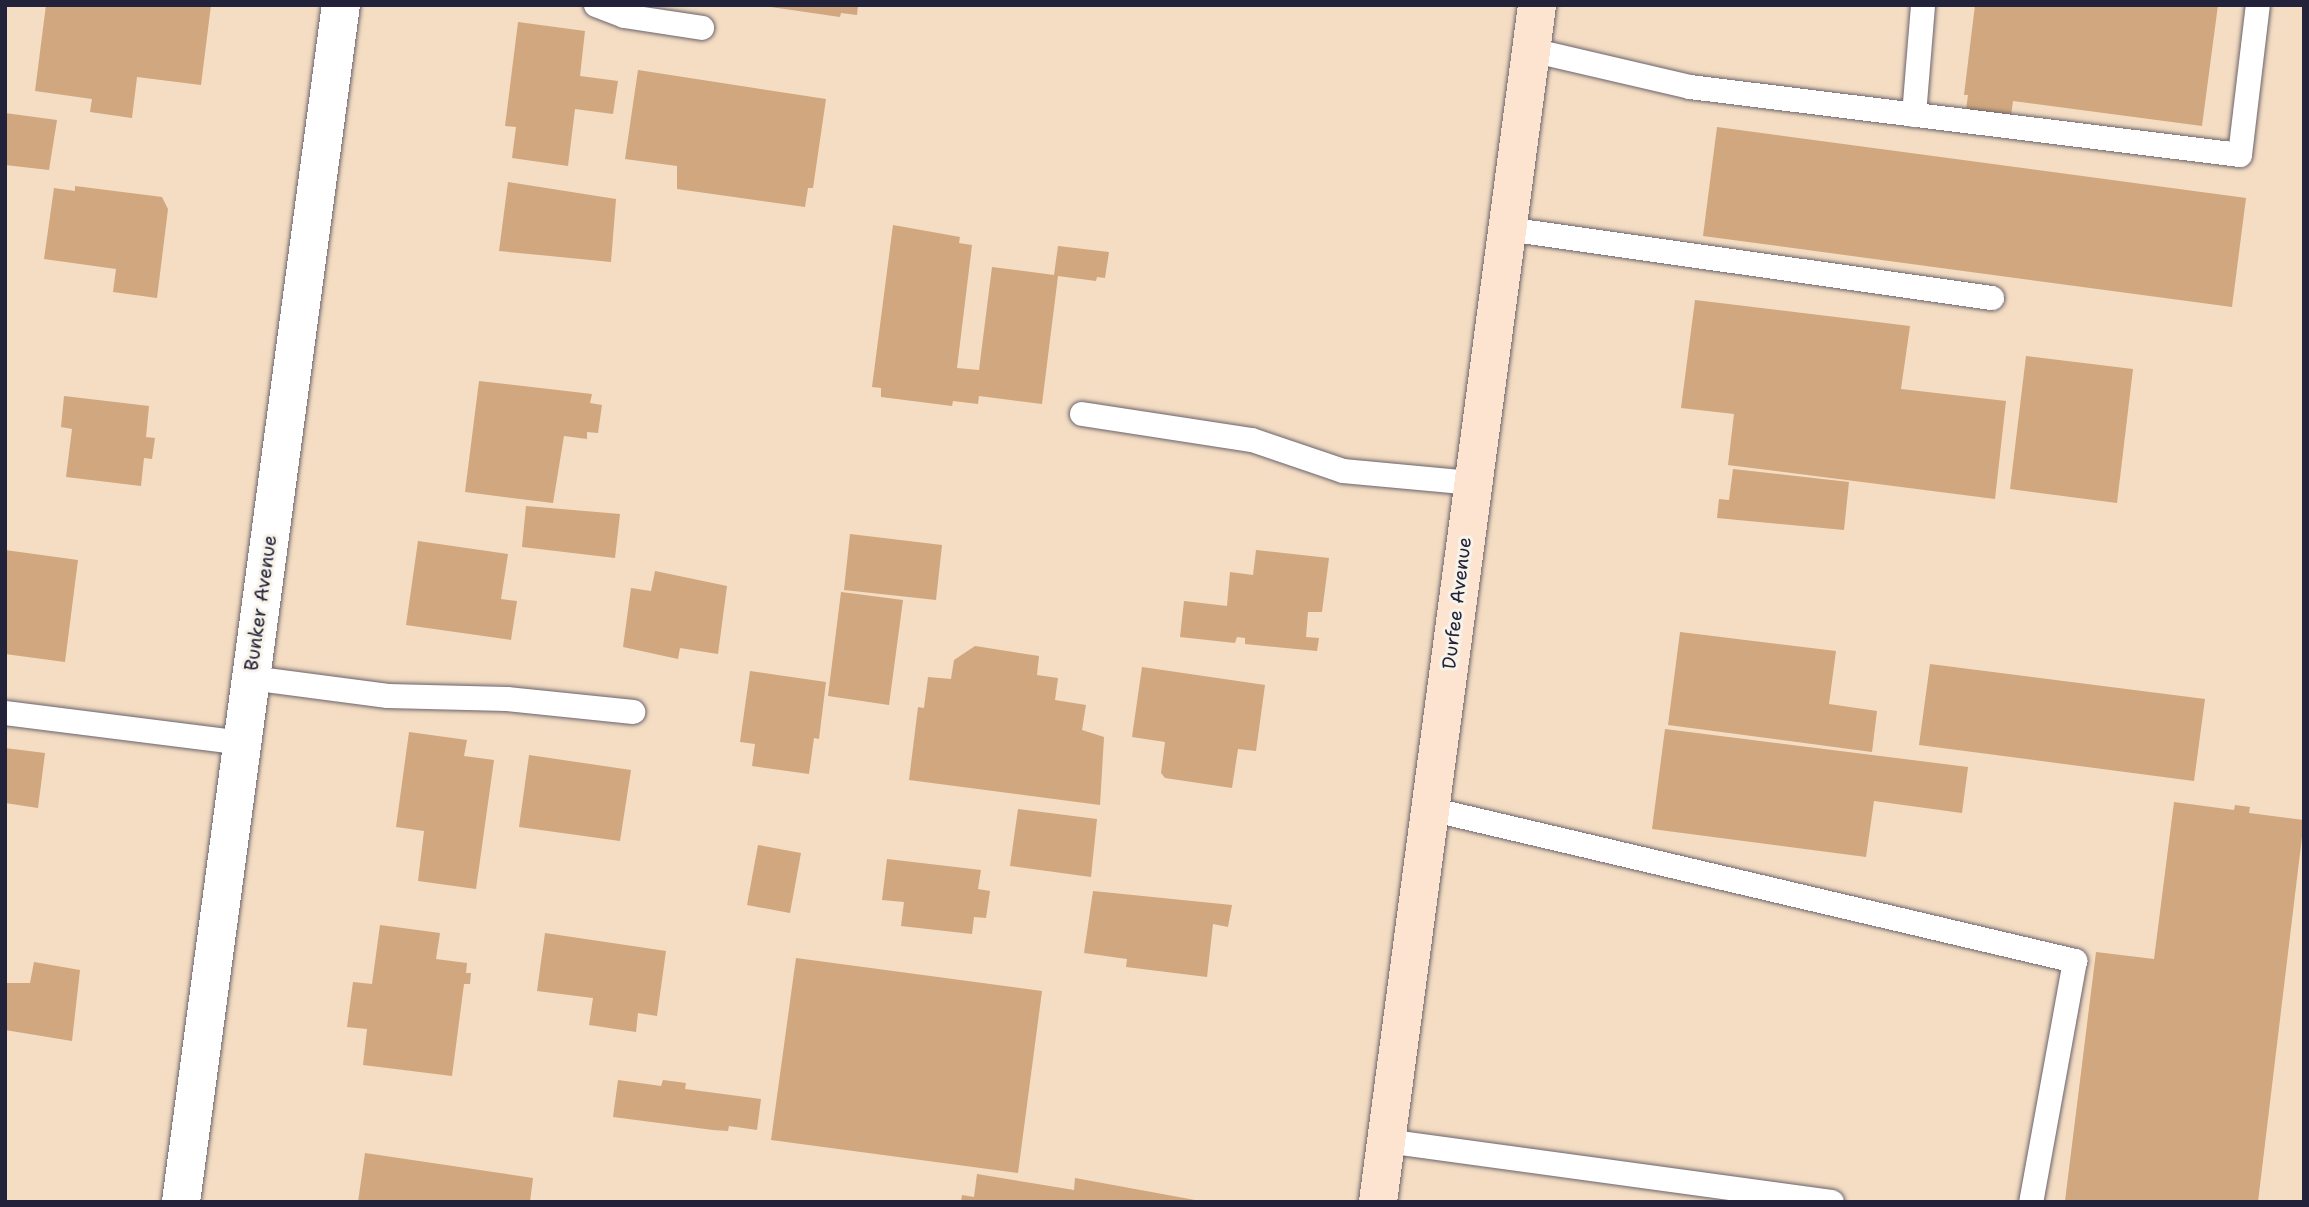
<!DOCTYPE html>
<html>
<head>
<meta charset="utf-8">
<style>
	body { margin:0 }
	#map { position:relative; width:2309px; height:1207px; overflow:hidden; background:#f4ddc3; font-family:"Shantell Sans",sans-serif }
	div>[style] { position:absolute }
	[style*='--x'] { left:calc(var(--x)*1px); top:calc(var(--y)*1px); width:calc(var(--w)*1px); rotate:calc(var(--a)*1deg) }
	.building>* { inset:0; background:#d0a77e }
	.roads { filter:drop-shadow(0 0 2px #6c636b) drop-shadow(0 0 2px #6c636b) }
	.lane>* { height:24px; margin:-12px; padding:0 12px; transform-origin:12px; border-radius:12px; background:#fff }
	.street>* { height:38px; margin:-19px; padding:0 19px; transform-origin:19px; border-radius:19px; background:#fff }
	.secondary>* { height:38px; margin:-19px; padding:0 19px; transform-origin:19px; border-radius:19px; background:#fde4d1 }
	span { translate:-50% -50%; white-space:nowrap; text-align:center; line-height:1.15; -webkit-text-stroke:6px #f7f3e8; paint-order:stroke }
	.street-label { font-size:19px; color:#22223b }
	.frame { position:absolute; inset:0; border:7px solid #22223b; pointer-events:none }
</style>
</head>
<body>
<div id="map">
	<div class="building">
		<div style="clip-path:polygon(46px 5px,211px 5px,201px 85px,137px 77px,132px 118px,90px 112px,92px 99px,35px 91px)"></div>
		<div style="clip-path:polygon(757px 5px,858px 5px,857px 15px,841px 13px,840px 17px)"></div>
		<div style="clip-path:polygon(1975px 5px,2218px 5px,2202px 126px,2013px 101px,2011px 116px,1966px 110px,1968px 95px,1964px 95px)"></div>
		<div style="clip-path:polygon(518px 22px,585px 31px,580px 76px,618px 81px,613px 114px,575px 109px,568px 166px,512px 158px,516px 127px,505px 126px)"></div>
		<div style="clip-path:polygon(638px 70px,826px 99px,813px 188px,808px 188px,805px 207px,677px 189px,677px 166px,625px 159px)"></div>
		<div style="clip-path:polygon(5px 113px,57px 120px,49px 170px,5px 165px)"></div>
		<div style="clip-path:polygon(1717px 127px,2246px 198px,2232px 307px,1703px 236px)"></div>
		<div style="clip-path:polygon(508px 182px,616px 199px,611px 262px,499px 251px)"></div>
		<div style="clip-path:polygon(75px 186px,162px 197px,168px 209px,157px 298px,113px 292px,116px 269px,44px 259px,54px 188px,75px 191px)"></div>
		<div style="clip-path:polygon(893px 225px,960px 237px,959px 243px,972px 245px,957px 368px,979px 370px,992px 267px,1054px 275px,1058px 246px,1109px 252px,1105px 278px,1097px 277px,1096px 281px,1058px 276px,1042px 404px,979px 396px,978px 404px,953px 401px,952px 406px,881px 397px,881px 388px,872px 387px)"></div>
		<div style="clip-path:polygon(1695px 300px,1910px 326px,1901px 389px,2006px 401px,1995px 499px,1728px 465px,1734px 414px,1681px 408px)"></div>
		<div style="clip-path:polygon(2026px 356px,2133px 369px,2117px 503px,2010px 489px)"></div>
		<div style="clip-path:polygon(479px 381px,592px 394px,590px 403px,602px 405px,598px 433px,587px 432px,587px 439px,564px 436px,553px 503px,465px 492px)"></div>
		<div style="clip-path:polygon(64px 396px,149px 406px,146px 437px,155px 438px,152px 459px,144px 458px,141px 486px,66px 477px,72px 429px,61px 427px)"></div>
		<div style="clip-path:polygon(1733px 469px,1849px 482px,1844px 530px,1717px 518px,1719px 499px,1729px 500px)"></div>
		<div style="clip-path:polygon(526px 506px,620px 514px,615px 558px,522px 547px)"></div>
		<div style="clip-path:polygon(850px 534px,942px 545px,936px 600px,844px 590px)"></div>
		<div style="clip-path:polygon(418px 541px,508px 554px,501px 599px,517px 601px,511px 640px,406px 625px)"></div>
		<div style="clip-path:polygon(5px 550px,78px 560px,65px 662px,5px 654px)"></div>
		<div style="clip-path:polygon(1256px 550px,1329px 558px,1322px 612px,1308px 612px,1306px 637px,1319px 638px,1317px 651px,1245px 644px,1245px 638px,1237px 637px,1235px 643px,1180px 637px,1184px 601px,1227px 606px,1230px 572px,1253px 575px)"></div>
		<div style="clip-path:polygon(655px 571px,727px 586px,718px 654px,680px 648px,678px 659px,623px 647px,631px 588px,651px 591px)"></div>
		<div style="clip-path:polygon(841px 592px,903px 600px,889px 705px,828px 696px)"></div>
		<div style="clip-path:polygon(1680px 632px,1836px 651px,1829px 704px,1877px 711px,1872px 752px,1668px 725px)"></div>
		<div style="clip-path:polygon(975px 646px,1039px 656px,1037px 675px,1058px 678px,1055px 700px,1086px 705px,1082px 730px,1104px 737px,1100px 805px,909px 780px,918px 707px,924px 708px,928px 677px,951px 679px,954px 660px)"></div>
		<div style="clip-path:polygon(1930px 664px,2205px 699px,2194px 781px,1919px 745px)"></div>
		<div style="clip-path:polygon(1142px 667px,1265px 685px,1256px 751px,1238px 749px,1232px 788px,1165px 778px,1161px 773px,1165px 742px,1132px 737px)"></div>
		<div style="clip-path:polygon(750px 671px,826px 682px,819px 739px,814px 738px,809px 774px,752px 766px,755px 744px,740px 742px)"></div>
		<div style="clip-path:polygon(1665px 729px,1968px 767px,1962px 813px,1874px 801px,1866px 857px,1652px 829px)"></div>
		<div style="clip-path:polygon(409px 732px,467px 740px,464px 756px,494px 760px,476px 889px,418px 881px,424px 831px,396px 827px)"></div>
		<div style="clip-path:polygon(5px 748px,45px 753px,38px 808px,5px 803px)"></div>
		<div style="clip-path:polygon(529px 755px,631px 770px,620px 841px,519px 827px)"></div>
		<div style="clip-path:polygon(2174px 802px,2234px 810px,2235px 805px,2250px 807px,2249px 813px,2304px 820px,2258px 1202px,2065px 1201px,2096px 952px,2154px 959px)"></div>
		<div style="clip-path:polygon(1018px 809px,1097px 819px,1091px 877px,1010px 866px)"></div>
		<div style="clip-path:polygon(758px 845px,801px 853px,790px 913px,747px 905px)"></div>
		<div style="clip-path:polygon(887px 859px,981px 870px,978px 889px,990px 891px,986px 918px,974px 917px,972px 934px,901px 926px,904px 902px,882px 900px)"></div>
		<div style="clip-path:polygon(1093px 891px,1232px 905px,1228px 927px,1213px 924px,1207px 977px,1126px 967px,1127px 959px,1084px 953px)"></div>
		<div style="clip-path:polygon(380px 925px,440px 933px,436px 959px,467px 963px,466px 973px,471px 973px,470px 984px,464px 984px,452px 1076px,363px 1065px,367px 1029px,347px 1027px,353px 982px,372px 984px)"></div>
		<div style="clip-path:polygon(545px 933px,666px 951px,657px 1016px,638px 1013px,636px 1032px,589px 1025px,593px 998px,537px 991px)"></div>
		<div style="clip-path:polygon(796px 958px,1042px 991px,1018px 1173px,771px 1140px)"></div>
		<div style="clip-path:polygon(34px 962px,80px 970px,72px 1041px,5px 1030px,5px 983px,30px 983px)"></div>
		<div style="clip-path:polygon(618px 1080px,661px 1086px,663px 1080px,686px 1083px,685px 1089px,761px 1099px,757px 1130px,729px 1126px,728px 1131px,713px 1130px,613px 1117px)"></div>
		<div style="clip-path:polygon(365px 1153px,533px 1178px,530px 1202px,358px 1202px)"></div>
		<div style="clip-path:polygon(977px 1174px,1074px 1190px,1075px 1178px,1206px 1202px,961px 1202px,962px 1195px,974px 1197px)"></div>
	</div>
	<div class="roads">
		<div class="lane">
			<div style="--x:596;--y:5;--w:30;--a:21"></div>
			<div style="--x:624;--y:16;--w:79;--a:8.7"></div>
			<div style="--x:1531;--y:50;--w:163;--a:13.1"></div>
			<div style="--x:1690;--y:87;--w:554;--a:7.05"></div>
			<div style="--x:2240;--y:155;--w:151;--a:-83.2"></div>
			<div style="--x:1914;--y:115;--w:110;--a:-85.3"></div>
			<div style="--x:1507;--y:229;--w:490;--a:8.1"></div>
			<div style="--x:1082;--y:414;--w:172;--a:8.7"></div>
			<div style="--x:1252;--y:440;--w:96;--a:18.8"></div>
			<div style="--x:1343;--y:471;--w:131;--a:5.3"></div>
			<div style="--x:251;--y:678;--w:138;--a:7.5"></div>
			<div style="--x:388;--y:696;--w:119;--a:1.4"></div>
			<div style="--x:507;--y:699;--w:127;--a:5.9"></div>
			<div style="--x:5;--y:713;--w:239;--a:7.2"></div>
			<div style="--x:1430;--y:809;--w:663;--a:13.26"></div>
			<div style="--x:2075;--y:961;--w:245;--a:100.3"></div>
			<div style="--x:1386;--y:1141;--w:450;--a:7.8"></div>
		</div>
		<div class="street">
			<div style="--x:181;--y:1202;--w:1208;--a:-82.39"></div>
		</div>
		<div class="secondary">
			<div style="--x:1378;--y:1202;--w:1208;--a:-82.43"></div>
		</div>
	</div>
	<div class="street-label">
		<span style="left:261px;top:603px;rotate:-82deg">Bunker Avenue</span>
		<span style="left:1457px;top:603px;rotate:-83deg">Durfee Avenue</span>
	</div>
	<div class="frame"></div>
</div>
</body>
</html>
